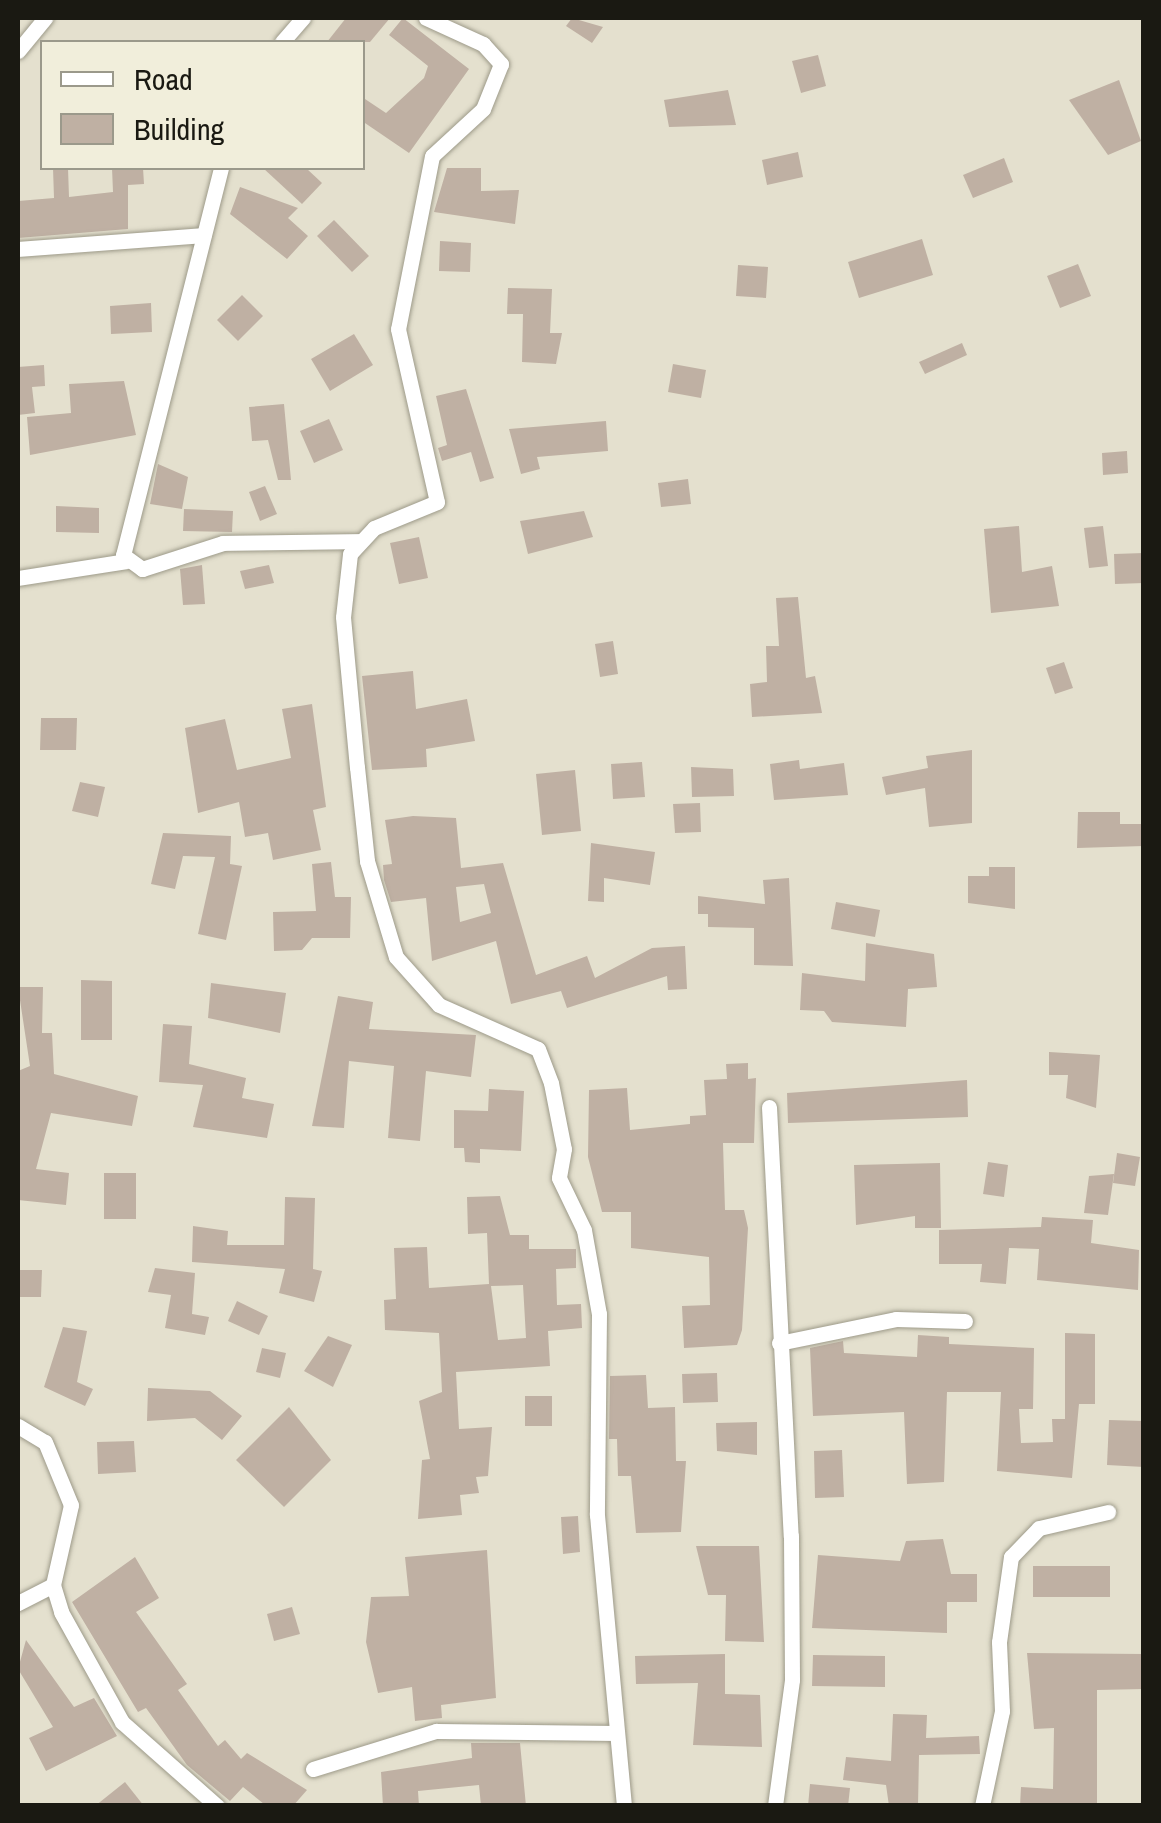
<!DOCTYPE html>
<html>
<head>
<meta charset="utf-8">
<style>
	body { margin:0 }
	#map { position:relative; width:1161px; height:1823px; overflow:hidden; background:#e4e0ce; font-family:"Archivo Narrow",sans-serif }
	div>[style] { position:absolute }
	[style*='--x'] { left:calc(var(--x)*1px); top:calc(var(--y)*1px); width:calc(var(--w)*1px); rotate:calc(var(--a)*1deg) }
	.building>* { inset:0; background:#bfb0a3 }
	.roads { filter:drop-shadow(0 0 2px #9d9a89) drop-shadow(0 0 2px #9d9a89) }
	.street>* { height:15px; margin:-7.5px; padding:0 7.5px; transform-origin:7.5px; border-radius:7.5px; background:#fff }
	span { translate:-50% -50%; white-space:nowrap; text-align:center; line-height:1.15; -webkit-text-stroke:8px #f1eedb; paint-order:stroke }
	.frame { position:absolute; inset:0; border:20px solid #1a1912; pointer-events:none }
	.legend { position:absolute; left:40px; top:40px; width:325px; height:130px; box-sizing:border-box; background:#f1eedb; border:2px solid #9b998b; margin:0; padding:12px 18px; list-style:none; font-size:30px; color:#1a1912 }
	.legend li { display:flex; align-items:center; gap:20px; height:50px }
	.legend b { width:50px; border:2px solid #9b998b }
</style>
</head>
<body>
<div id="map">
	<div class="building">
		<div style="clip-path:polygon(346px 18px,390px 18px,370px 42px,327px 42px)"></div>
		<div style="clip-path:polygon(403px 18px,469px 69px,409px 153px,362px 121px,362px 97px,386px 113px,424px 78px,428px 66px,389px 35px)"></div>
		<div style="clip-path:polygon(572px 18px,603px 27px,592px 43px,566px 26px)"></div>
		<div style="clip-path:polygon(818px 55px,826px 86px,801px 93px,792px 61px)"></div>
		<div style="clip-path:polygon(1119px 80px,1141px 141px,1108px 155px,1069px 100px)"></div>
		<div style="clip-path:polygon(728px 90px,736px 125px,669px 127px,664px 100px)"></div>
		<div style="clip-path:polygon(798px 152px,803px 177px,767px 185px,762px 160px)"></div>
		<div style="clip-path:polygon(1004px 158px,1013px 182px,973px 198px,963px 175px)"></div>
		<div style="clip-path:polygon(53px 168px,68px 168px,69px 197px,113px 192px,112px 168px,143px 168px,144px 184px,128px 185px,128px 229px,18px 238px,18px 201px,54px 198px)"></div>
		<div style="clip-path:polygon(263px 168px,306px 168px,322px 183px,302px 204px)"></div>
		<div style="clip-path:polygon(447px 168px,481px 168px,481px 191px,519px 190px,515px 224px,434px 212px)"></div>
		<div style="clip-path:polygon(240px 187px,298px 208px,288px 218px,308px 236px,287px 259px,230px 214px)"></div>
		<div style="clip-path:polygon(334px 220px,369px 256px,352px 272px,317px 236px)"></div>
		<div style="clip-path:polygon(922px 239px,933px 275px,859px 298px,848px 262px)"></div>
		<div style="clip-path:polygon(440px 241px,471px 243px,470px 272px,439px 271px)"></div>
		<div style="clip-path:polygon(1078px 264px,1091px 296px,1060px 308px,1047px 276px)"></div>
		<div style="clip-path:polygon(738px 265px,768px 267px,766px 298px,736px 296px)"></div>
		<div style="clip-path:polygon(508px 288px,552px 289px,550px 333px,562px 333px,556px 364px,522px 362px,523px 314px,507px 314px)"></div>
		<div style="clip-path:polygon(242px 295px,263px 316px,238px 341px,217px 320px)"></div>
		<div style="clip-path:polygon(151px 303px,152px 332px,111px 334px,110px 306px)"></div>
		<div style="clip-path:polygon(354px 334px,373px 365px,330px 391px,311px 359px)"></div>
		<div style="clip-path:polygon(962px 343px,967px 355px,925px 374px,919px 362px)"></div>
		<div style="clip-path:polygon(673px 364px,706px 370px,701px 398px,668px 392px)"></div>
		<div style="clip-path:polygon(44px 365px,45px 386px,32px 387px,35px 413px,18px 415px,18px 367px)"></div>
		<div style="clip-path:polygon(124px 381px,136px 435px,30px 455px,27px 417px,71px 413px,69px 384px)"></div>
		<div style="clip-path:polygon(466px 389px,494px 478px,480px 482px,471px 452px,442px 461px,438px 448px,447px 445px,436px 396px)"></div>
		<div style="clip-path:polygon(284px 404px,291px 480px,278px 480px,268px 440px,252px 441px,249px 407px)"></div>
		<div style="clip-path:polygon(329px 419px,343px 450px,314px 463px,300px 431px)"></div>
		<div style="clip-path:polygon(606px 421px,608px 451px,537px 457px,540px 469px,521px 474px,509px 429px)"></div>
		<div style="clip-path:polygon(1127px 451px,1128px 473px,1103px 475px,1102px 453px)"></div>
		<div style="clip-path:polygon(158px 464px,188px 477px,182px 509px,150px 504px)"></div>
		<div style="clip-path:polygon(688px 479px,691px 504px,661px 507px,658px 483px)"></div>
		<div style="clip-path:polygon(265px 486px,277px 514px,260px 521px,249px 492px)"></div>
		<div style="clip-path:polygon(56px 506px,99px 508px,99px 533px,56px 532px)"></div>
		<div style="clip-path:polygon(184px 509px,233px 511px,232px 532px,183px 531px)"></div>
		<div style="clip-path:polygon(584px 511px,593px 537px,528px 554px,520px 521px)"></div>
		<div style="clip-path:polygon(1019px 526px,1022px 572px,1052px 566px,1059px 606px,991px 613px,984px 529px)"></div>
		<div style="clip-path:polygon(1103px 526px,1108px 566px,1089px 568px,1084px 528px)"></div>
		<div style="clip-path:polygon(419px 537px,428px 578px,399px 584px,390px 543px)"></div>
		<div style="clip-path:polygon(1144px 553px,1144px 583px,1115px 584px,1114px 554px)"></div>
		<div style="clip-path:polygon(202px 565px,205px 604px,183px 605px,180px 569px)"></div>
		<div style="clip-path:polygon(269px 565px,274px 583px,245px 589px,240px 571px)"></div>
		<div style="clip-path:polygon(798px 597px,806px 678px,815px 676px,822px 713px,752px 717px,750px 684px,767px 682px,766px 646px,779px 646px,776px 598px)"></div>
		<div style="clip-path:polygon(613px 641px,618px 674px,600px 677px,595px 644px)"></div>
		<div style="clip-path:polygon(1064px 662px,1073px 688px,1055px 694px,1046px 668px)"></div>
		<div style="clip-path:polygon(413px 671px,416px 709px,467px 699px,475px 741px,426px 749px,427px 767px,372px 770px,362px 676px)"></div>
		<div style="clip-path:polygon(312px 704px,326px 807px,313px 810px,321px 850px,273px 860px,268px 833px,245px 837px,239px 802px,198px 813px,185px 728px,225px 719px,237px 770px,291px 758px,282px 709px)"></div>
		<div style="clip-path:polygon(41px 718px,77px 718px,76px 750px,40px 750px)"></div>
		<div style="clip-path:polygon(972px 750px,972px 823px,929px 827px,925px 788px,886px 795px,882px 777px,928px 768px,926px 756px)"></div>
		<div style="clip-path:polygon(799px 760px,800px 769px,844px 763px,848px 795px,774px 800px,770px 764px)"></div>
		<div style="clip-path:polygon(642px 762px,645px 797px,613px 799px,611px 764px)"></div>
		<div style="clip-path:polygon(691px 767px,733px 769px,734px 796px,692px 797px)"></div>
		<div style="clip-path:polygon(575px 770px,581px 831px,542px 835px,536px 774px)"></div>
		<div style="clip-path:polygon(80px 782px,105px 787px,98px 817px,72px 811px)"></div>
		<div style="clip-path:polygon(700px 803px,701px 832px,675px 833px,673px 804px)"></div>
		<div style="clip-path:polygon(1078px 812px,1120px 812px,1120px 824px,1144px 824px,1144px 846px,1077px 848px)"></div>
		<div style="clip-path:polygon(evenodd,413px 816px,456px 818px,461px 868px,503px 863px,536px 975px,587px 956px,595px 978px,652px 948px,685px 946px,687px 989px,668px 990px,667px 976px,567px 1008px,561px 991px,511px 1004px,496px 941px,432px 961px,426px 898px,391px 902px,384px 880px,383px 865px,392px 864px,385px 820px,413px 816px,484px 884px,491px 913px,460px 922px,456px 887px,484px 884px)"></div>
		<div style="clip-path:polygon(163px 833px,231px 836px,230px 864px,242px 866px,226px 940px,198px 934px,215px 857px,183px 856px,175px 889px,151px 884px)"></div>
		<div style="clip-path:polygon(591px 843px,655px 852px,650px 885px,604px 878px,604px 902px,588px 901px)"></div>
		<div style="clip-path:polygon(331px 862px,335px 897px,351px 897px,350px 938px,312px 938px,302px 950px,274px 951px,273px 912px,316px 911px,312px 864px)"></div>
		<div style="clip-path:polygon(989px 867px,1015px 867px,1015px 909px,968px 903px,968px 876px,989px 876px)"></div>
		<div style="clip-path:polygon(789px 878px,793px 966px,754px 965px,754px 928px,708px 927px,708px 914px,698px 914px,698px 896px,765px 904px,763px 880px)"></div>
		<div style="clip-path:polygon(836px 902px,880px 910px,875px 937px,831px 929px)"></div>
		<div style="clip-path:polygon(866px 943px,934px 954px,937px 987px,908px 989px,906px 1027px,832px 1022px,824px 1011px,800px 1010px,802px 973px,865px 981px)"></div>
		<div style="clip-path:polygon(81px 980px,112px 981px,112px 1040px,81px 1040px)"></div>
		<div style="clip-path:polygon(211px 983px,286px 993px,280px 1033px,208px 1018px)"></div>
		<div style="clip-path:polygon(18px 987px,43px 987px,42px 1033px,52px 1033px,54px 1074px,138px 1096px,132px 1126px,51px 1113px,36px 1169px,69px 1173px,66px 1205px,18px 1200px,18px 1071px,30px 1066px)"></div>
		<div style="clip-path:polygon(338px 996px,373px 1002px,369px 1029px,476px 1035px,471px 1077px,426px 1071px,420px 1141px,388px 1138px,394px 1066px,349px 1061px,344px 1128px,312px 1126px)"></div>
		<div style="clip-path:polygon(163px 1024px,192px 1026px,189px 1064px,246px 1078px,242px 1098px,274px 1104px,267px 1138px,193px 1127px,203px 1085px,159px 1082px)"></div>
		<div style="clip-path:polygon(1049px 1052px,1100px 1055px,1096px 1108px,1066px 1098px,1068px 1075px,1049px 1075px)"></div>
		<div style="clip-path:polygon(748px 1063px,748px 1079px,756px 1078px,754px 1143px,723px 1143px,725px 1210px,744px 1210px,748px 1228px,742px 1330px,737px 1345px,684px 1348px,682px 1306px,710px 1305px,709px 1257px,631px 1248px,631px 1212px,602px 1212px,588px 1157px,589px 1090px,627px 1088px,630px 1130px,690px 1124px,690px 1116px,706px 1115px,704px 1080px,727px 1079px,726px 1064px)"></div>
		<div style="clip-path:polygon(967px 1080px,968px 1117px,788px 1123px,787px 1093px)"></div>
		<div style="clip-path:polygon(489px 1089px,524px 1091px,521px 1151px,480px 1149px,480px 1163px,465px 1162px,464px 1148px,454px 1148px,454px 1110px,488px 1111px)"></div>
		<div style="clip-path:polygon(1117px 1153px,1140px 1157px,1135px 1186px,1113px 1183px)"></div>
		<div style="clip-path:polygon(988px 1162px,1008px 1165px,1004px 1197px,983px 1194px)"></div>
		<div style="clip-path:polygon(940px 1163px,941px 1228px,915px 1228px,915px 1216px,856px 1225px,854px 1165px)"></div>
		<div style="clip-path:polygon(104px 1173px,136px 1173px,136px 1219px,104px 1219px)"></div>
		<div style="clip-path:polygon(1114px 1174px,1108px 1215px,1084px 1213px,1089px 1176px)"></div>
		<div style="clip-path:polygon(evenodd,500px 1196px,510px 1235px,529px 1235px,529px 1249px,576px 1249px,576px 1268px,556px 1269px,557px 1305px,581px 1304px,582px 1328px,548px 1331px,550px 1366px,456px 1372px,459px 1429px,492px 1427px,488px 1476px,476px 1477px,479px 1493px,460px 1495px,462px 1515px,418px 1519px,422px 1460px,430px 1459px,419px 1401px,442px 1392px,439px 1333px,385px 1330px,384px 1300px,396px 1299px,394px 1248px,427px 1247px,429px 1288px,489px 1284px,487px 1233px,468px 1234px,467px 1197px,500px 1196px,523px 1285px,526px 1338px,498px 1340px,491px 1286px,523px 1285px)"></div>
		<div style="clip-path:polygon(285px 1197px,315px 1198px,313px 1269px,322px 1271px,314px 1302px,279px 1293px,285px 1269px,192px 1262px,193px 1226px,228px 1231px,227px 1245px,284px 1245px)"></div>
		<div style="clip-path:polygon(1042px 1217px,1093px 1220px,1091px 1243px,1139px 1250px,1138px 1290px,1037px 1280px,1039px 1249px,1009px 1248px,1006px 1284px,980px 1282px,982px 1264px,939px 1264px,939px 1230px,1041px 1227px)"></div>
		<div style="clip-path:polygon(155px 1268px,195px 1273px,192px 1314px,209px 1317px,205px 1335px,165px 1328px,171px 1295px,148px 1292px)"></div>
		<div style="clip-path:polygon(18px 1270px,42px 1270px,41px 1297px,18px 1297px)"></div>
		<div style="clip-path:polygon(237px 1301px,268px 1316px,259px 1335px,228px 1321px)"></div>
		<div style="clip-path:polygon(63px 1327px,87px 1331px,77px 1382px,93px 1389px,85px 1406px,44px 1387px)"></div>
		<div style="clip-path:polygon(1065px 1333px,1095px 1334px,1095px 1404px,1079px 1404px,1072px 1478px,997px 1471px,1001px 1392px,947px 1392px,944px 1482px,907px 1484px,904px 1412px,813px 1416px,810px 1348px,843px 1341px,844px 1353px,917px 1357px,918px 1335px,949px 1337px,949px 1344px,1034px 1348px,1033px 1409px,1019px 1409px,1021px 1443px,1053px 1442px,1052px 1419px,1065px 1419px)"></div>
		<div style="clip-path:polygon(328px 1336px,352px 1345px,333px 1387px,304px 1371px)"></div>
		<div style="clip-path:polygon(262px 1348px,286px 1353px,280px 1378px,256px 1372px)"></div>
		<div style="clip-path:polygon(717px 1373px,718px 1402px,683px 1403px,682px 1374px)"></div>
		<div style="clip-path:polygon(646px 1375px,648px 1408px,675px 1407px,676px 1461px,686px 1461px,681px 1532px,636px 1533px,631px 1476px,618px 1476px,617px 1439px,609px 1439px,610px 1376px)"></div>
		<div style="clip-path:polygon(148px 1388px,210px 1391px,242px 1416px,222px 1440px,195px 1418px,147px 1421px)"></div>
		<div style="clip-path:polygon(525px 1396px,552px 1396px,552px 1426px,525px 1426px)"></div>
		<div style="clip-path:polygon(289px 1407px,331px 1460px,284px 1507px,236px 1460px)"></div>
		<div style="clip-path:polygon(1109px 1420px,1144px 1421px,1144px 1467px,1107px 1465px)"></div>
		<div style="clip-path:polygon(757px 1422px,757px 1455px,717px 1451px,716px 1423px)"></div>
		<div style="clip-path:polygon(134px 1441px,136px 1472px,98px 1474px,97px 1442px)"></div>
		<div style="clip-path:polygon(842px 1450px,844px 1497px,815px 1498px,814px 1451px)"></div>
		<div style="clip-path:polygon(578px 1516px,580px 1552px,563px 1554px,561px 1517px)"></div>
		<div style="clip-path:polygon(943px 1539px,951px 1574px,977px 1574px,977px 1602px,947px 1602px,947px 1633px,812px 1628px,818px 1555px,900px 1561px,906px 1541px)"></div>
		<div style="clip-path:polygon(696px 1546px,759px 1546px,764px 1642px,725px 1641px,726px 1595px,708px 1595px)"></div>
		<div style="clip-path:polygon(487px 1550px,496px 1698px,441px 1705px,442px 1718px,415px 1721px,412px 1687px,378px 1693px,366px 1642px,371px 1597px,409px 1596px,405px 1557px)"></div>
		<div style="clip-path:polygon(135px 1557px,159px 1598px,136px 1612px,187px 1684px,178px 1690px,218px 1746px,225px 1740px,241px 1759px,247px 1753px,307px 1790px,293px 1806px,264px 1804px,243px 1787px,230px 1801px,187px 1765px,146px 1708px,138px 1712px,72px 1602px)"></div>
		<div style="clip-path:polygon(1033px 1566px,1110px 1566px,1110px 1597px,1033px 1597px)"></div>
		<div style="clip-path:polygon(292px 1607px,300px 1634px,274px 1641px,267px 1614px)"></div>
		<div style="clip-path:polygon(26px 1640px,74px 1707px,94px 1698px,117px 1736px,46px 1771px,29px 1738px,53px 1727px,18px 1669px)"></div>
		<div style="clip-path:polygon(1027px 1653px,1144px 1654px,1144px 1689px,1097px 1690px,1097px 1806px,1020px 1806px,1021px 1787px,1053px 1789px,1054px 1728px,1034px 1729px)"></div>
		<div style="clip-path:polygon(725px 1654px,725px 1694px,760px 1695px,762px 1747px,693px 1745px,698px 1683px,636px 1684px,635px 1656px)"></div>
		<div style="clip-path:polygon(813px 1655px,885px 1656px,885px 1687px,812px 1686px)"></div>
		<div style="clip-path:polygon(893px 1714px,927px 1715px,926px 1738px,979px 1736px,980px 1754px,919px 1755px,918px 1806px,889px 1806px,886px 1785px,843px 1780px,846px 1757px,891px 1761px)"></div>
		<div style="clip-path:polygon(471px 1743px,520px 1743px,526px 1806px,481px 1806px,479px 1785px,418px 1791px,419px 1806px,383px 1806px,381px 1772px,472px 1758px)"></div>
		<div style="clip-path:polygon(125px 1782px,144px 1806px,95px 1806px)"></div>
		<div style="clip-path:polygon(810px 1784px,850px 1788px,848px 1806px,808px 1806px)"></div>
	</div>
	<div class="roads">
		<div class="street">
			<div style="--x:426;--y:18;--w:63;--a:24.5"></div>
			<div style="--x:483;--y:44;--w:27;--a:48"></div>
			<div style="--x:501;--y:64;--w:48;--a:111.8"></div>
			<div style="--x:483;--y:109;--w:69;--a:137.3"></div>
			<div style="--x:432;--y:156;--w:176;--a:101.1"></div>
			<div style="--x:398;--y:329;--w:177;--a:77.3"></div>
			<div style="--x:437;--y:502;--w:68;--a:157.6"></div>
			<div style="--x:374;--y:528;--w:35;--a:133"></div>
			<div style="--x:350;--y:554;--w:63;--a:96.3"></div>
			<div style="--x:343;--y:617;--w:151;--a:84.7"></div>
			<div style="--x:357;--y:767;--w:95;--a:83.9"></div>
			<div style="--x:367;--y:861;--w:100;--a:73.2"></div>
			<div style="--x:396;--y:957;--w:64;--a:48.1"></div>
			<div style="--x:439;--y:1005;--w:108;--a:24"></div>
			<div style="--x:538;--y:1049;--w:36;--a:69"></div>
			<div style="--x:551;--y:1083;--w:67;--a:78.9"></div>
			<div style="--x:564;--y:1149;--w:29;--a:100"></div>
			<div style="--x:559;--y:1178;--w:58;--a:64.3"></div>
			<div style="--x:584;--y:1230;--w:85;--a:79.9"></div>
			<div style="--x:599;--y:1314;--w:201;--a:90.6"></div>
			<div style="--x:597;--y:1515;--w:292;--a:84.7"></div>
			<div style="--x:282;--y:42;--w:32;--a:-49"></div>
			<div style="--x:18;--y:51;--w:43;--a:-50.7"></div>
			<div style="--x:221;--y:168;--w:399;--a:104.2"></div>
			<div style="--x:123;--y:555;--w:24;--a:36"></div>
			<div style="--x:142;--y:569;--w:85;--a:-17.8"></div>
			<div style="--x:223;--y:543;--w:136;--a:-0.8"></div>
			<div style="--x:18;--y:249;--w:186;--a:-4.3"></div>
			<div style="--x:18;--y:578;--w:109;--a:-8.9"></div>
			<div style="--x:769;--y:1107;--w:430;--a:87.1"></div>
			<div style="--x:791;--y:1536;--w:144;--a:89.6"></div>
			<div style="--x:792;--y:1680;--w:127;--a:97.7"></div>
			<div style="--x:779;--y:1343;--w:119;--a:-11.6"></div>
			<div style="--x:896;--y:1319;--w:69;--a:1.7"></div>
			<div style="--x:18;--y:1426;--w:31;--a:31"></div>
			<div style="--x:45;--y:1442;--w:68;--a:67.6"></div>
			<div style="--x:71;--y:1505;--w:82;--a:102.7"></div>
			<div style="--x:53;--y:1585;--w:28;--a:73"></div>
			<div style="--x:61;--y:1612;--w:126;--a:61"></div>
			<div style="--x:122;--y:1722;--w:127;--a:41.5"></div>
			<div style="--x:18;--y:1603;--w:39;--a:-27"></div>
			<div style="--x:313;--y:1769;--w:129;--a:-17.2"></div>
			<div style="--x:436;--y:1731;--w:181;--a:0.6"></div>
			<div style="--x:982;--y:1806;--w:97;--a:-78.1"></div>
			<div style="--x:1002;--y:1711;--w:69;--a:-92.5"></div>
			<div style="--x:999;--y:1642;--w:86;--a:-82"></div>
			<div style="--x:1011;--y:1557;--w:40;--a:-46"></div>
			<div style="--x:1039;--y:1528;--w:71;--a:-13.1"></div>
		</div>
	</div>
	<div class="frame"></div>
	<ul class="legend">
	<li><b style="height:12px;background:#fff"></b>Road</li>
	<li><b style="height:28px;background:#bfb0a3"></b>Building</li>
	</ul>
</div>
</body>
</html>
